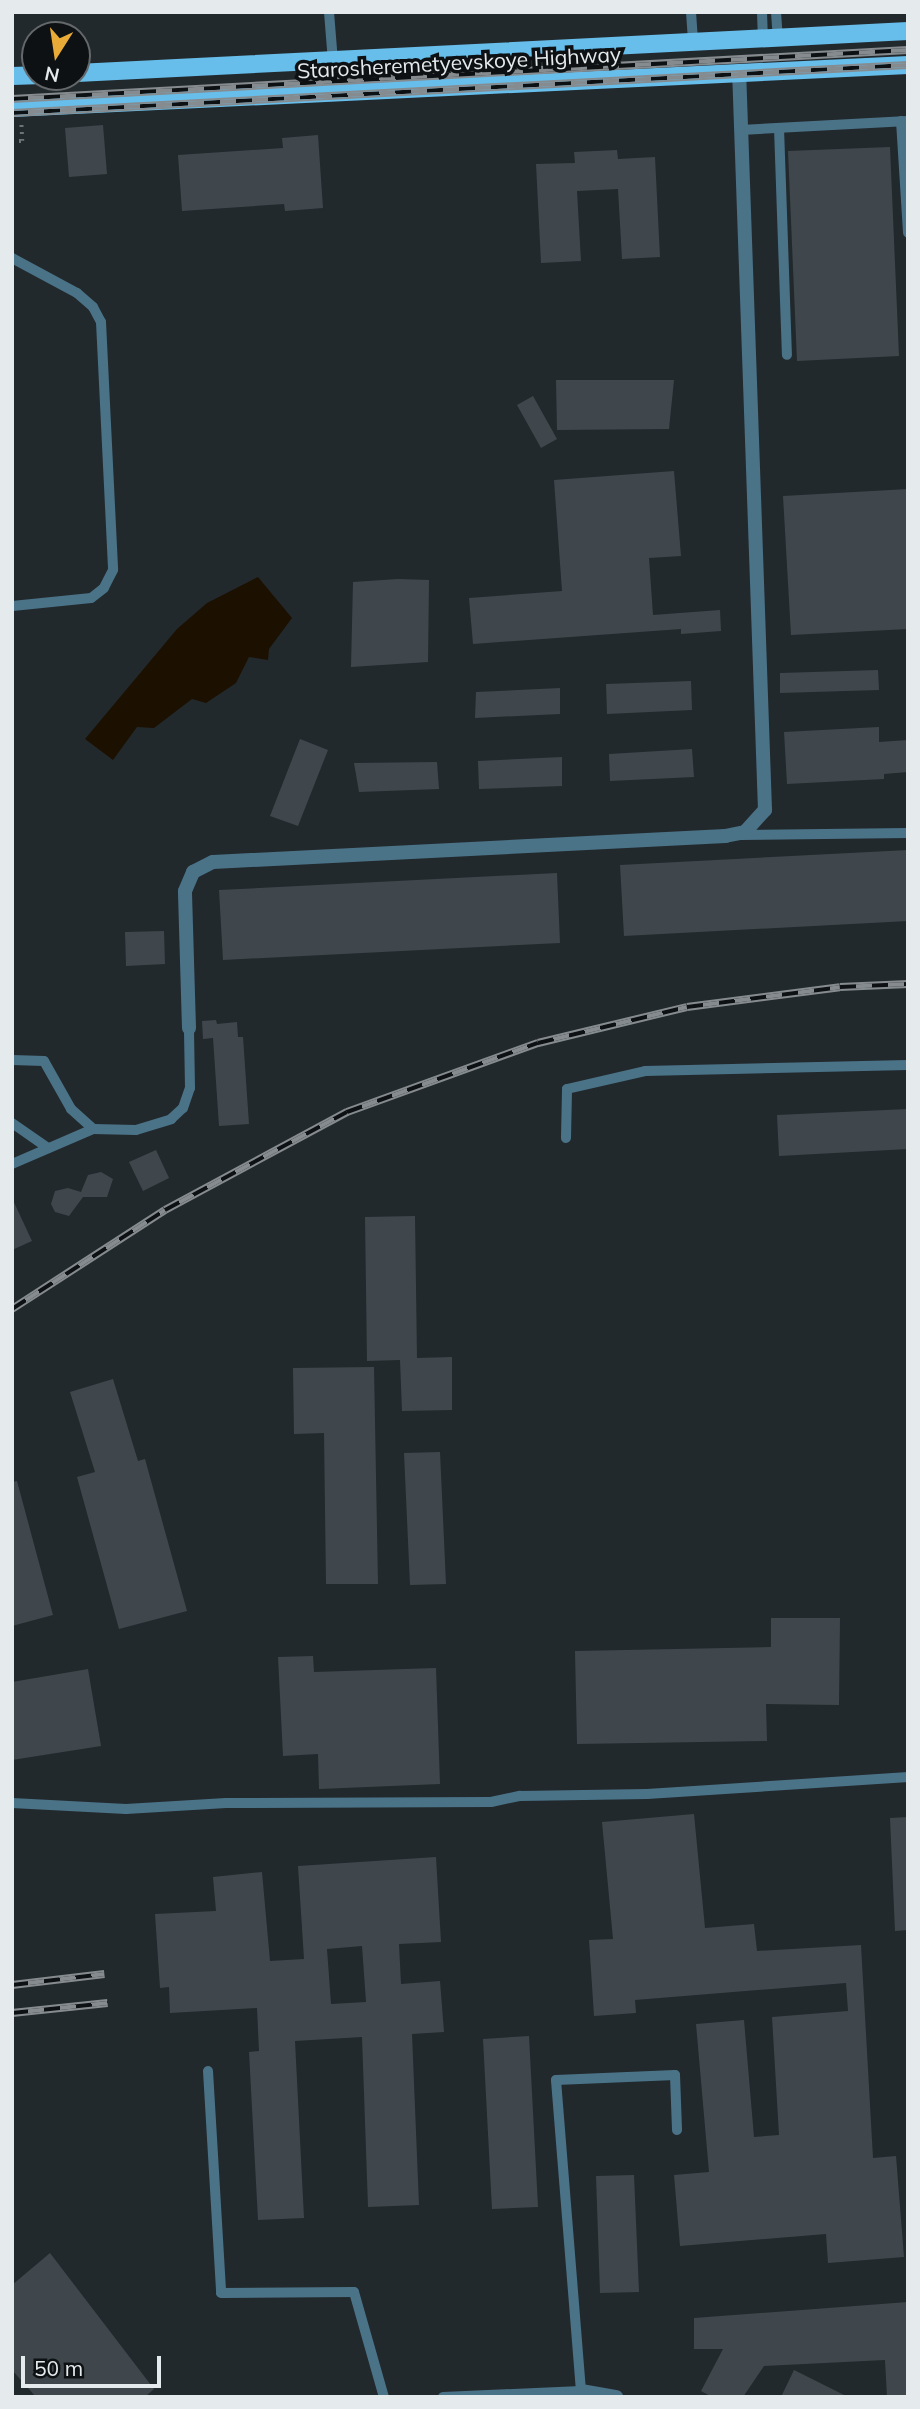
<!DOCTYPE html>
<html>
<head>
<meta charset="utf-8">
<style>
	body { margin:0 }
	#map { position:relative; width:920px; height:2409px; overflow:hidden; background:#22292d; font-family:Mulish,sans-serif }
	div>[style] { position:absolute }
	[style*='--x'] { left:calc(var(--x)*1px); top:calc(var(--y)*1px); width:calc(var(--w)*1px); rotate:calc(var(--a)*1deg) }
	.water>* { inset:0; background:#1c1000 }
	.building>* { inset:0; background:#3f474c }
	.path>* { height:3.5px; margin-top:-1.75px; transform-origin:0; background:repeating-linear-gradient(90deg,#6d7376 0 2px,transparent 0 7px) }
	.lane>* { height:10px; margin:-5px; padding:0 5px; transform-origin:5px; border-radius:5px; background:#4b7388 }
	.street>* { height:14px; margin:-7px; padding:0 7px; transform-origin:7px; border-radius:7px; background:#4b7388 }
	.primary>* { height:18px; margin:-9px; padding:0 9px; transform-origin:9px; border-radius:9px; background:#67beeb }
	.rail>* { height:8px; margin-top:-4px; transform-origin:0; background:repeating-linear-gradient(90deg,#0e1113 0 16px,#858b8e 0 32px); box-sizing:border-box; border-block:2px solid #858b8e }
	span { translate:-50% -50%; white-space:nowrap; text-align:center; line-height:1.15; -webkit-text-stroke:7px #0e1113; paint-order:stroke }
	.street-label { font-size:21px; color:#e5eaec }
	.frame { position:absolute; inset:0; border:14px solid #e5eaec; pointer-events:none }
	.north { position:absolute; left:21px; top:21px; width:70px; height:70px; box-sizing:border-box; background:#0e1113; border:2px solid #64686a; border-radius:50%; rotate:192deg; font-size:19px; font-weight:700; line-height:28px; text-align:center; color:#e5eaec }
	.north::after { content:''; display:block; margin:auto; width:24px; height:32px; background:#e8ab37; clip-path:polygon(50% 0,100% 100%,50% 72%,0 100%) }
	.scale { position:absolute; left:21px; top:2356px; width:140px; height:32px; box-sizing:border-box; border:4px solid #e5eaec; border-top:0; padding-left:9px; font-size:21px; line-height:24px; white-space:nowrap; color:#e5eaec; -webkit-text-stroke:5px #0e1113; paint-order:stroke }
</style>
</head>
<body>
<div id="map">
	<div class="water">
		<div style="clip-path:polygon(258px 577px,292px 618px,269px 649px,268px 660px,249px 657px,236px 683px,206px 703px,192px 699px,154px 728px,137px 727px,113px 760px,85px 739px,177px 629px,207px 603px)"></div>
	</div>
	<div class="building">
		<div style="clip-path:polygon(103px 125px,107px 174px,69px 177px,65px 128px)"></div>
		<div style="clip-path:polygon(318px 135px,323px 208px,285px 211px,284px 204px,182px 211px,178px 155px,283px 148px,282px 138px)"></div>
		<div style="clip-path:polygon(890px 147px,899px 356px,797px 361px,788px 151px)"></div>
		<div style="clip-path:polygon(617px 150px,618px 159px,655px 157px,660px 257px,622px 259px,618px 189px,577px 191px,581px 261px,541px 263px,536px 164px,575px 163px,574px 152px)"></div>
		<div style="clip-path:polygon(556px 380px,674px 380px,669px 429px,557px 430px)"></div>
		<div style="clip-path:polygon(533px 396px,557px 439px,541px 448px,517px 405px)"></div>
		<div style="clip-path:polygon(674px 471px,681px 556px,649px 558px,653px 615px,720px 610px,721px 631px,681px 634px,681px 629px,473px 644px,469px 598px,562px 591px,554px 480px)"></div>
		<div style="clip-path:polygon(908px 489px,908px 629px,791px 635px,783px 496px)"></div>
		<div style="clip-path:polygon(398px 579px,429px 580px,428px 662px,351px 667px,353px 582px)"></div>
		<div style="clip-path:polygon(878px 670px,879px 690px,780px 693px,780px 673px)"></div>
		<div style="clip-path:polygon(691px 681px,692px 710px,607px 714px,606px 684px)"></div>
		<div style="clip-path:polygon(560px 688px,560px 714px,475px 718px,476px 692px)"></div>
		<div style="clip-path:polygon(879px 727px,879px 742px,908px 740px,908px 772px,884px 774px,884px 779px,787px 784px,784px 732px)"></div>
		<div style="clip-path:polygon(300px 739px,328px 750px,298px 826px,270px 816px)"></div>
		<div style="clip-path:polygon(692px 749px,694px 777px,610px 781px,609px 754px)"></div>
		<div style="clip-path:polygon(562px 757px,562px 786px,479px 789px,478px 761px)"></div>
		<div style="clip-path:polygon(437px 762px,439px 789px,359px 792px,354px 763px)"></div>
		<div style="clip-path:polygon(908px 850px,908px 921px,624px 936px,620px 865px)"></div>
		<div style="clip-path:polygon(557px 873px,560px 943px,223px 960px,219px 890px)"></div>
		<div style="clip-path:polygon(164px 931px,165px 964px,126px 966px,125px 932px)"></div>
		<div style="clip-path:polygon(216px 1020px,217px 1024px,237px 1022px,238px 1037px,243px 1037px,249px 1124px,219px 1126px,213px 1038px,203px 1039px,202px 1021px)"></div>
		<div style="clip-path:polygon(908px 1109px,908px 1149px,779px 1156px,777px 1115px)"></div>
		<div style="clip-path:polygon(156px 1150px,169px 1178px,143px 1191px,129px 1162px)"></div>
		<div style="clip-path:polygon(101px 1172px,113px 1179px,107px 1197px,83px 1197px,69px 1216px,55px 1212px,51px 1204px,55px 1191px,68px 1188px,81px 1192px,88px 1175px)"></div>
		<div style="clip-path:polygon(12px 1198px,32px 1241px,12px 1250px)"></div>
		<div style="clip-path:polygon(415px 1216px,417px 1358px,452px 1357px,452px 1410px,402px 1411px,400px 1360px,367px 1361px,365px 1217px)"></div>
		<div style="clip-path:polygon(374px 1367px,378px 1584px,326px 1584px,324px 1433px,294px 1434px,293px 1368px)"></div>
		<div style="clip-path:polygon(113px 1379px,138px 1461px,145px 1459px,187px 1611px,119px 1629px,77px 1477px,95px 1472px,70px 1392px)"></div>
		<div style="clip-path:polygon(440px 1452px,446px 1584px,410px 1585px,404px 1453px)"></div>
		<div style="clip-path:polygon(17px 1481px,53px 1615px,12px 1626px,12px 1482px)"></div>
		<div style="clip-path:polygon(771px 1618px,840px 1618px,839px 1705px,766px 1704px,767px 1741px,577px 1744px,575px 1651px,771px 1647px)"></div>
		<div style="clip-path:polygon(313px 1656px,314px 1672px,436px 1668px,440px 1784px,319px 1789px,318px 1754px,283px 1756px,278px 1657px)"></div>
		<div style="clip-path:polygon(88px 1669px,101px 1746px,12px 1760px,12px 1682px)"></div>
		<div style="clip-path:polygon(694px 1814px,705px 1928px,754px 1924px,757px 1951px,861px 1945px,873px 2158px,896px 2156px,904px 2257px,828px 2263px,826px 2234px,680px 2246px,674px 2175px,709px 2172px,696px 2024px,744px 2020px,754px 2137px,779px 2135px,772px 2017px,848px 2011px,846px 1983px,635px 2000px,636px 2013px,594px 2016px,589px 1940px,613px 1939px,602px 1822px)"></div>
		<div style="clip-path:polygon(908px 1817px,908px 1930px,895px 1931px,890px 1818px)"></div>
		<div style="clip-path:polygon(evenodd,436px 1857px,441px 1942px,399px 1944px,401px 1984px,440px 1981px,444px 2032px,412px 2034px,419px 2205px,368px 2207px,362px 2037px,295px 2041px,304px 2218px,258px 2220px,249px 2052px,259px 2051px,257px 2008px,170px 2013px,169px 1987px,160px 1988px,155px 1914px,216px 1911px,213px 1877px,262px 1872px,270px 1961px,304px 1959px,298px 1866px,436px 1857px,362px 1946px,366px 2002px,331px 2004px,327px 1949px,362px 1946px)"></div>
		<div style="clip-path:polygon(529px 2036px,538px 2207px,492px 2209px,483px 2039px)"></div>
		<div style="clip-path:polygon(634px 2175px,639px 2292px,600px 2293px,596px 2176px)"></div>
		<div style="clip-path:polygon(50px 2253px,154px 2389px,145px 2397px,36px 2397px,12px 2370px,12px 2285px)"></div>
		<div style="clip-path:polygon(908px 2302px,908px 2397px,887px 2397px,885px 2360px,764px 2366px,743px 2397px,712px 2397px,701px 2391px,723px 2349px,694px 2349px,694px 2318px)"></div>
		<div style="clip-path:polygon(794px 2370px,848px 2397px,781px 2397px)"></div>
	</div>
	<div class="path">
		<div style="--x:12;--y:141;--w:10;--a:0"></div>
		<div style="--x:22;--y:141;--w:17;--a:-93"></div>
	</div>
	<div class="lane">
		<div style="--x:329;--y:12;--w:50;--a:85.4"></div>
		<div style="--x:691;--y:12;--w:31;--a:86"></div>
		<div style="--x:762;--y:12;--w:27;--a:88"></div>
		<div style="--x:776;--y:12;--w:26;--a:86"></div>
		<div style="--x:901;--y:121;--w:112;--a:86.4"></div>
		<div style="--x:779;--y:128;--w:227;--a:88"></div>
		<div style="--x:741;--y:130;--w:167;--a:-3.1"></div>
		<div style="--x:12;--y:258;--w:74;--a:28.3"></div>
		<div style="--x:77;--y:293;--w:21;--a:41"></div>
		<div style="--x:93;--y:307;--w:17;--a:62"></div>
		<div style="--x:101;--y:322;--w:248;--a:87.2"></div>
		<div style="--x:113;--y:570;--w:20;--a:117"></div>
		<div style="--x:104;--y:588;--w:16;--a:142"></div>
		<div style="--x:91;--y:598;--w:79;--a:174.2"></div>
		<div style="--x:739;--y:835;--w:169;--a:-0.7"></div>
		<div style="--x:12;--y:1060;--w:32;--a:2"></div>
		<div style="--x:44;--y:1061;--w:55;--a:60.6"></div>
		<div style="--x:71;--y:1109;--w:30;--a:42"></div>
		<div style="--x:12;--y:1123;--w:44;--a:34.8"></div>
		<div style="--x:566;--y:1138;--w:49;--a:-88.8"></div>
		<div style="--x:567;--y:1089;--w:80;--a:-13"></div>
		<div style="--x:645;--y:1071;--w:263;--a:-1.3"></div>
		<div style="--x:12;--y:1164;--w:88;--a:-23.4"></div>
		<div style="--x:93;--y:1129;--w:43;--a:1.3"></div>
		<div style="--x:136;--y:1130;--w:37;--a:-17"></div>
		<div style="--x:171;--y:1119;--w:16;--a:-43"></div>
		<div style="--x:183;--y:1108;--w:21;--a:-71"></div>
		<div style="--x:190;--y:1088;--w:60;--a:-91"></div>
		<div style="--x:12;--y:1803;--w:114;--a:3"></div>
		<div style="--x:126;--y:1809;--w:100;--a:-3.4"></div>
		<div style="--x:226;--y:1803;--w:265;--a:-0.2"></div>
		<div style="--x:491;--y:1802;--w:30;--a:-12"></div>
		<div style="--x:520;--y:1796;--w:127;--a:-0.9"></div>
		<div style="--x:647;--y:1794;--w:262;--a:-3.7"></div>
		<div style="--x:208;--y:2071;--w:222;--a:86.6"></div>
		<div style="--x:221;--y:2293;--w:133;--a:-0.4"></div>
		<div style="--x:354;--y:2292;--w:109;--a:74.1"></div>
		<div style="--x:443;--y:2397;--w:138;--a:-2.5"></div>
		<div style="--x:581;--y:2391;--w:312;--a:-94.6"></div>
		<div style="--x:556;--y:2080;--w:119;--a:-2.4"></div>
		<div style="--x:675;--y:2075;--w:55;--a:87.9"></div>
	</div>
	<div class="street">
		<div style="--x:189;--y:1028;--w:137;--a:-91.7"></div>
		<div style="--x:185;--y:891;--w:21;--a:-67"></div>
		<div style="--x:193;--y:872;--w:22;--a:-27"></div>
		<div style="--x:213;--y:862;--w:513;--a:-2.91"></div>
		<div style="--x:725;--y:836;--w:20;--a:-11"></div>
		<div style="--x:745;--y:832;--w:30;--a:-48"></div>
		<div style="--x:765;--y:810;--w:739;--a:-92.01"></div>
		<div style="--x:581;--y:2391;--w:36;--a:10"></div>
	</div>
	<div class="primary">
		<div style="--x:77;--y:73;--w:832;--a:-2.89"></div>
		<div style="--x:12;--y:76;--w:23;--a:-2"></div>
		<div style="--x:12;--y:108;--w:897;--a:-2.75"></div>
	</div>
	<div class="rail">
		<div style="--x:12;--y:99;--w:897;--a:-3.13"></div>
		<div style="--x:12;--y:113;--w:897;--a:-3.07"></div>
		<div style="--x:12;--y:1309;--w:182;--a:-32.9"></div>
		<div style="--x:165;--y:1210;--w:207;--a:-28.3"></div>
		<div style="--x:347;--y:1112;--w:203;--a:-19.9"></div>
		<div style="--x:538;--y:1043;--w:153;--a:-13.6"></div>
		<div style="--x:687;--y:1007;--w:154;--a:-7.4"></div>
		<div style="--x:840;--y:987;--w:68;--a:-2.5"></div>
		<div style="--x:12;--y:1985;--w:93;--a:-6.8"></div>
		<div style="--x:12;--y:2013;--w:96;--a:-6"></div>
	</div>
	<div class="street-label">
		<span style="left:459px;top:62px;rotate:-3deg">Starosheremetyevskoye Highway</span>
	</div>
	<div class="frame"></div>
	<div class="north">N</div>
	<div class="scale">50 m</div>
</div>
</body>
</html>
